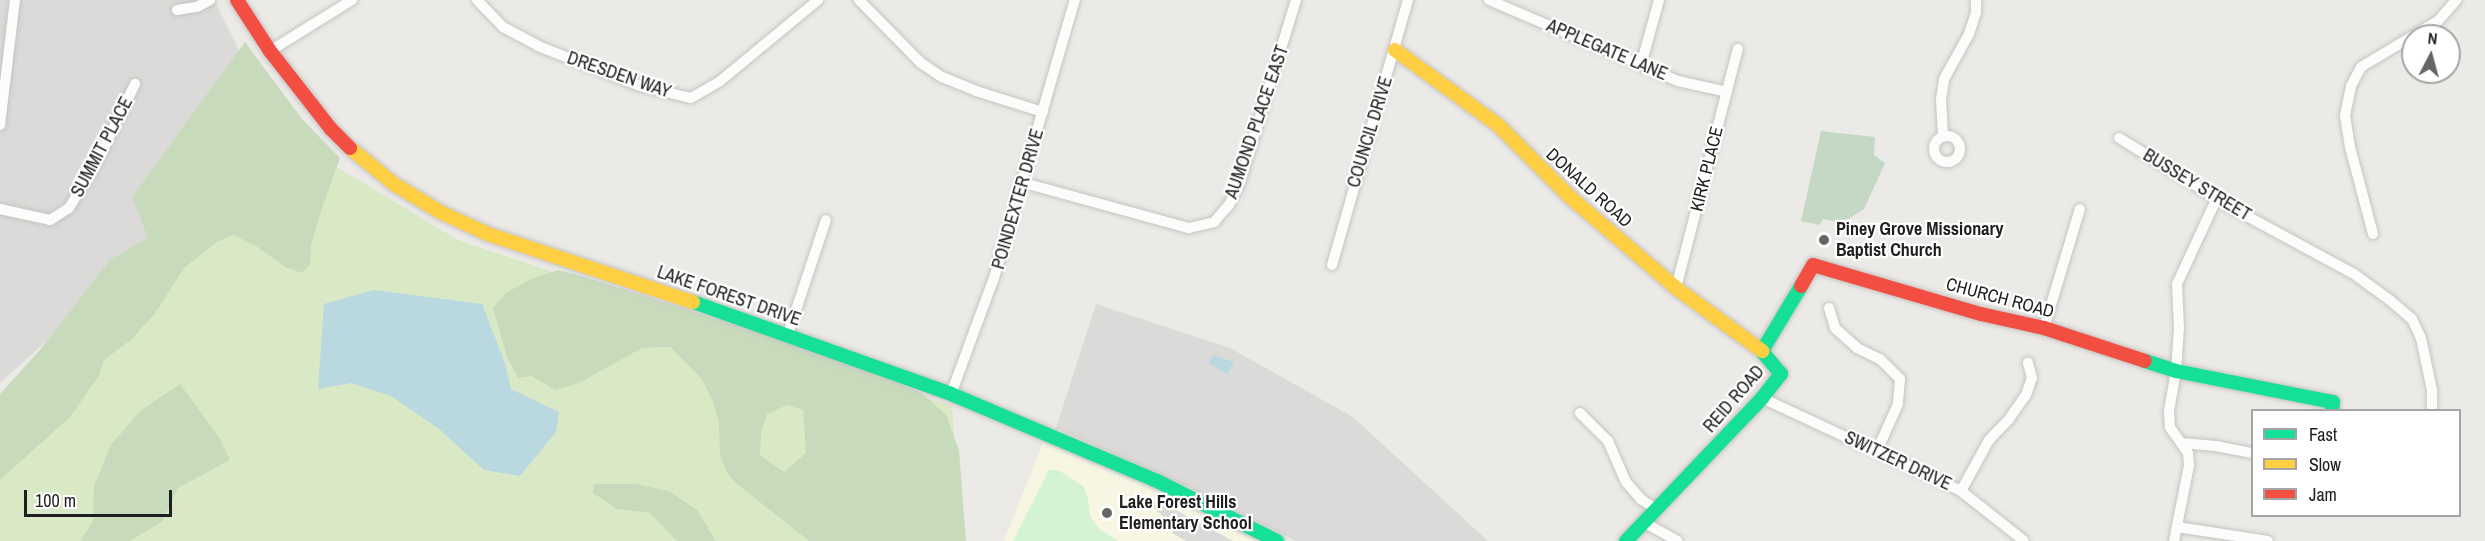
<!DOCTYPE html>
<html>
<head>
<meta charset="utf-8">
<style>
	body { margin:0 }
	#map { position:relative; width:2485px; height:541px; overflow:hidden; background:#eceae7; font-family:"Archivo Narrow",sans-serif }
	div>[style] { position:absolute }
	[style*='--x'] { left:calc(var(--x)*1px); top:calc(var(--y)*1px); width:calc(var(--w)*1px); rotate:calc(var(--a)*1deg) }
	.residential>* { inset:0; background:#dbdad8 }
	.education>* { inset:0; background:#f6f6e2 }
	.religious>* { inset:0; background:#dadad8 }
	.grass>* { inset:0; background:#d9e9c5 }
	.forest>* { inset:0; background:#c7dbbc }
	.cemetery>* { inset:0; background:#c5d7c5 }
	.park>* { inset:0; background:#d4f2d4 }
	.water>* { inset:0; background:#bad8e0 }
	.roads { filter:drop-shadow(0 0 2px #c5c4c3) drop-shadow(0 0 2px #c5c4c3) }
	.street>* { height:10px; margin:-5px; padding:0 5px; transform-origin:5px; border-radius:5px; background:#fcfcfb }
	.street>.ring { margin:-5px; padding:0; box-sizing:content-box; background:none; border:10px solid #fcfcfb; border-radius:50% }
	.fast>* { height:14px; margin:-7px; padding:0 7px; transform-origin:7px; border-radius:7px; background:#16e098 }
	.slow>* { height:14px; margin:-7px; padding:0 7px; transform-origin:7px; border-radius:7px; background:#ffcf43 }
	.jam>* { height:14px; margin:-7px; padding:0 7px; transform-origin:7px; border-radius:7px; background:#f24e42 }
	.dots>* { width:16px; height:16px; translate:-50% -50%; box-sizing:border-box; border:3px solid #fff; border-radius:50% }
	span { translate:-50% -50%; white-space:nowrap; text-align:center; line-height:1.15; -webkit-text-stroke:4.5px #fff; paint-order:stroke }
	.street-label { font-size:18px; color:#1e1e1e }
	.poi-label { font-size:18px; color:#1e1e1e; font-weight:700 }
	.left { translate:0 -50%; text-align:left }
	.legend { position:absolute; left:2251px; top:409px; width:210px; height:108px; box-sizing:border-box; background:#fff; border:2px solid #a5a5a5; margin:0; padding:8px 10px; list-style:none; font-size:18px; color:#1e1e1e }
	.legend li { display:flex; align-items:center; gap:12px; height:30px }
	.legend b { width:30px; border:2px solid #a5a5a5 }
	.north { position:absolute; left:2401px; top:24px; width:60px; height:60px; box-sizing:border-box; background:#fff; border:2px solid #a5a5a5; border-radius:50%; rotate:6deg; font-size:16px; font-weight:700; line-height:24px; text-align:center; color:#1e1e1e }
	.north::after { content:''; display:block; margin:auto; width:21px; height:27px; background:#666564; clip-path:polygon(50% 0,100% 100%,50% 72%,0 100%) }
	.scale { position:absolute; left:24px; top:490px; width:148px; height:27px; box-sizing:border-box; border:3px solid #1e1e1e; border-top:0; padding-left:8px; font-size:18px; line-height:21px; white-space:nowrap; color:#1e1e1e; -webkit-text-stroke:4px #fff; paint-order:stroke }
</style>
</head>
<body>
<div id="map">
	<div class="residential">
		<div style="clip-path:polygon(0 0,214px 0,279px 132px,0 383px)"></div>
		<div style="clip-path:polygon(1096px 304px,1230px 348px,1353px 417px,1488px 541px,1296px 541px,1193px 489px,1056px 428px)"></div>
	</div>
	<div class="education">
		<div style="clip-path:polygon(1043px 443px,1143px 485px,1255px 541px,1004px 541px)"></div>
	</div>
	<div class="religious">
		<div style="clip-path:polygon(1159px 501px,1233px 541px,1186px 541px,1172px 533px,1169px 522px,1148px 503px)"></div>
	</div>
	<div class="grass">
		<div style="clip-path:polygon(279px 132px,458px 240px,952px 406px,961px 541px,0 541px,0 402px)"></div>
	</div>
	<div class="forest">
		<div style="clip-path:polygon(245px 42px,302px 119px,340px 158px,322px 208px,311px 246px,310px 264px,302px 273px,285px 267px,256px 246px,233px 235px,217px 242px,184px 268px,156px 312px,132px 339px,104px 360px,98px 377px,70px 417px,0 480px,0 394px,39px 351px,110px 260px,148px 238px,132px 197px)"></div>
		<div style="clip-path:polygon(evenodd,558px 270px,582px 276px,827px 354px,922px 393px,946px 415px,959px 450px,966px 541px,809px 541px,736px 483px,728px 474px,720px 456px,719px 424px,713px 401px,701px 378px,670px 347px,642px 348px,579px 383px,555px 390px,532px 376px,518px 378px,507px 357px,493px 308px,507px 292px,534px 278px,558px 270px,787px 405px,803px 410px,806px 453px,784px 472px,760px 455px,761px 433px,767px 414px,787px 405px)"></div>
		<div style="clip-path:polygon(180px 384px,219px 437px,230px 460px,178px 488px,162px 522px,129px 541px,80px 541px,93px 521px,94px 486px,111px 445px,140px 411px)"></div>
		<div style="clip-path:polygon(594px 484px,636px 484px,669px 491px,697px 510px,716px 541px,677px 541px,650px 513px,617px 509px,593px 493px)"></div>
	</div>
	<div class="cemetery">
		<div style="clip-path:polygon(1821px 131px,1875px 137px,1874px 155px,1885px 163px,1864px 209px,1842px 223px,1823px 219px,1820px 225px,1801px 221px)"></div>
	</div>
	<div class="park">
		<div style="clip-path:polygon(1049px 470px,1058px 470px,1083px 486px,1088px 498px,1090px 516px,1099px 529px,1118px 541px,1013px 541px)"></div>
	</div>
	<div class="water">
		<div style="clip-path:polygon(374px 290px,482px 304px,505px 363px,511px 389px,559px 412px,556px 432px,520px 476px,484px 470px,439px 429px,391px 396px,351px 383px,318px 389px,324px 304px)"></div>
		<div style="clip-path:polygon(1213px 355px,1234px 362px,1227px 375px,1209px 363px)"></div>
	</div>
	<div class="roads">
		<div class="street">
			<div style="--x:477;--y:0;--w:37;--a:46"></div>
			<div style="--x:503;--y:27;--w:40;--a:28"></div>
			<div style="--x:538;--y:46;--w:110;--a:21.4"></div>
			<div style="--x:640;--y:86;--w:52;--a:13.2"></div>
			<div style="--x:691;--y:98;--w:32;--a:-30"></div>
			<div style="--x:719;--y:82;--w:129;--a:-39.6"></div>
			<div style="--x:859;--y:0;--w:88;--a:45.5"></div>
			<div style="--x:921;--y:63;--w:25;--a:34"></div>
			<div style="--x:942;--y:77;--w:37;--a:22"></div>
			<div style="--x:976;--y:91;--w:70;--a:17.4"></div>
			<div style="--x:1489;--y:0;--w:206;--a:23.2"></div>
			<div style="--x:1678;--y:81;--w:50;--a:12.7"></div>
			<div style="--x:177;--y:10;--w:20;--a:-9"></div>
			<div style="--x:197;--y:7;--w:15;--a:-28"></div>
			<div style="--x:270;--y:51;--w:97;--a:-31.9"></div>
			<div style="--x:1641;--y:65;--w:67;--a:-74.5"></div>
			<div style="--x:0;--y:125;--w:126;--a:-83.2"></div>
			<div class="ring" style="left:1934px;top:136px;width:16px;height:16px"></div>
			<div style="--x:1943;--y:137;--w:38;--a:-93"></div>
			<div style="--x:1941;--y:99;--w:20;--a:-81"></div>
			<div style="--x:1944;--y:79;--w:51;--a:-60.9"></div>
			<div style="--x:1969;--y:34;--w:23;--a:-72"></div>
			<div style="--x:1976;--y:12;--w:12;--a:-90"></div>
			<div style="--x:2119;--y:138;--w:133;--a:31.8"></div>
			<div style="--x:2232;--y:208;--w:139;--a:28.4"></div>
			<div style="--x:2354;--y:274;--w:46;--a:36.1"></div>
			<div style="--x:2391;--y:301;--w:28;--a:41"></div>
			<div style="--x:2412;--y:319;--w:21;--a:65"></div>
			<div style="--x:2421;--y:338;--w:53;--a:78.1"></div>
			<div style="--x:2432;--y:390;--w:20;--a:90"></div>
			<div style="--x:1024;--y:183;--w:171;--a:15.3"></div>
			<div style="--x:1189;--y:228;--w:26;--a:-13"></div>
			<div style="--x:1214;--y:222;--w:23;--a:-49"></div>
			<div style="--x:1229;--y:205;--w:25;--a:-64"></div>
			<div style="--x:1240;--y:182;--w:190;--a:-72.9"></div>
			<div style="--x:0;--y:209;--w:51;--a:12.4"></div>
			<div style="--x:50;--y:220;--w:22;--a:-32"></div>
			<div style="--x:69;--y:208;--w:54;--a:-58.7"></div>
			<div style="--x:97;--y:162;--w:87;--a:-64"></div>
			<div style="--x:2373;--y:234;--w:90;--a:-104.8"></div>
			<div style="--x:2350;--y:147;--w:32;--a:-99"></div>
			<div style="--x:2345;--y:115;--w:30;--a:-78"></div>
			<div style="--x:2351;--y:86;--w:21;--a:-62"></div>
			<div style="--x:2361;--y:67;--w:90;--a:-30.9"></div>
			<div style="--x:2438;--y:21;--w:28;--a:-49"></div>
			<div style="--x:1332;--y:265;--w:276;--a:-74"></div>
			<div style="--x:1676;--y:288;--w:247;--a:-75.5"></div>
			<div style="--x:1829;--y:308;--w:21;--a:73"></div>
			<div style="--x:1835;--y:328;--w:30;--a:42"></div>
			<div style="--x:1857;--y:348;--w:25;--a:26"></div>
			<div style="--x:1880;--y:359;--w:28;--a:45"></div>
			<div style="--x:1900;--y:379;--w:25;--a:95"></div>
			<div style="--x:1898;--y:404;--w:51;--a:114.1"></div>
			<div style="--x:2044;--y:328;--w:124;--a:-73.2"></div>
			<div style="--x:788;--y:334;--w:120;--a:-71.6"></div>
			<div style="--x:951;--y:394;--w:124;--a:-69.7"></div>
			<div style="--x:994;--y:278;--w:290;--a:-73.8"></div>
			<div style="--x:1762;--y:398;--w:220;--a:25"></div>
			<div style="--x:1961;--y:491;--w:80;--a:38.4"></div>
			<div style="--x:1580;--y:413;--w:40;--a:45"></div>
			<div style="--x:1608;--y:441;--w:45;--a:66.3"></div>
			<div style="--x:1626;--y:482;--w:23;--a:49"></div>
			<div style="--x:1641;--y:499;--w:19;--a:35"></div>
			<div style="--x:2181;--y:443;--w:35;--a:5"></div>
			<div style="--x:2216;--y:446;--w:37;--a:11"></div>
			<div style="--x:1961;--y:491;--w:58;--a:-61.2"></div>
			<div style="--x:1989;--y:440;--w:29;--a:-46"></div>
			<div style="--x:2009;--y:419;--w:29;--a:-55"></div>
			<div style="--x:2026;--y:395;--w:18;--a:-71"></div>
			<div style="--x:2032;--y:378;--w:16;--a:-105"></div>
			<div style="--x:1645;--y:523;--w:37;--a:29"></div>
			<div style="--x:2177;--y:527;--w:92;--a:8.7"></div>
			<div style="--x:2174;--y:541;--w:77;--a:-78.8"></div>
			<div style="--x:2189;--y:465;--w:12;--a:-95"></div>
			<div style="--x:2188;--y:453;--w:32;--a:-125"></div>
			<div style="--x:2170;--y:427;--w:16;--a:-94"></div>
			<div style="--x:2169;--y:411;--w:41;--a:-80.1"></div>
			<div style="--x:2176;--y:371;--w:43;--a:-86"></div>
			<div style="--x:2179;--y:328;--w:44;--a:-92.6"></div>
			<div style="--x:2177;--y:284;--w:95;--a:-65.1"></div>
		</div>
		<div class="fast">
			<div style="--x:693;--y:302;--w:274;--a:19.6"></div>
			<div style="--x:951;--y:394;--w:226;--a:22.9"></div>
			<div style="--x:1159;--y:482;--w:132;--a:26.6"></div>
			<div style="--x:2145;--y:361;--w:33;--a:18"></div>
			<div style="--x:2176;--y:371;--w:160;--a:11.2"></div>
			<div style="--x:2333;--y:402;--w:8;--a:97"></div>
			<div style="--x:1626;--y:541;--w:197;--a:-46.4"></div>
			<div style="--x:1762;--y:398;--w:31;--a:-52"></div>
			<div style="--x:1781;--y:374;--w:30;--a:-130"></div>
			<div style="--x:1762;--y:351;--w:76;--a:-59"></div>
		</div>
		<div class="slow">
			<div style="--x:1395;--y:50;--w:127;--a:36.1"></div>
			<div style="--x:1498;--y:125;--w:102;--a:45"></div>
			<div style="--x:1570;--y:197;--w:140;--a:40.6"></div>
			<div style="--x:1676;--y:288;--w:107;--a:36.2"></div>
			<div style="--x:350;--y:148;--w:57;--a:39.3"></div>
			<div style="--x:394;--y:184;--w:54;--a:31.3"></div>
			<div style="--x:440;--y:212;--w:53;--a:24.6"></div>
			<div style="--x:488;--y:234;--w:216;--a:18.4"></div>
		</div>
		<div class="jam">
			<div style="--x:237;--y:0;--w:61;--a:57.1"></div>
			<div style="--x:270;--y:51;--w:99;--a:52"></div>
			<div style="--x:331;--y:129;--w:27;--a:45"></div>
			<div style="--x:1801;--y:286;--w:24;--a:-60"></div>
			<div style="--x:1813;--y:265;--w:175;--a:16.3"></div>
			<div style="--x:1981;--y:314;--w:65;--a:12.5"></div>
			<div style="--x:2044;--y:328;--w:106;--a:18.1"></div>
		</div>
	</div>
	<div class="dots">
		<div style="left:1824px;top:240px;background:#666564"></div>
		<div style="left:1107px;top:513px;background:#666564"></div>
	</div>
	<div class="street-label">
		<span style="left:1607px;top:50px;rotate:23deg">APPLEGATE LANE</span>
		<span style="left:619px;top:75px;rotate:19deg">DRESDEN WAY</span>
		<span style="left:1257px;top:122px;rotate:-71deg">AUMOND PLACE EAST</span>
		<span style="left:1370px;top:132px;rotate:-73deg">COUNCIL DRIVE</span>
		<span style="left:102px;top:147px;rotate:-62deg">SUMMIT PLACE</span>
		<span style="left:1707px;top:169px;rotate:-76deg">KIRK PLACE</span>
		<span style="left:2197px;top:185px;rotate:31deg">BUSSEY STREET</span>
		<span style="left:1589px;top:188px;rotate:42deg">DONALD ROAD</span>
		<span style="left:1018px;top:199px;rotate:-74deg">POINDEXTER DRIVE</span>
		<span style="left:729px;top:296px;rotate:19deg">LAKE FOREST DRIVE</span>
		<span style="left:2000px;top:298px;rotate:15deg">CHURCH ROAD</span>
		<span style="left:1734px;top:399px;rotate:-49deg">REID ROAD</span>
		<span style="left:1898px;top:461px;rotate:25deg">SWITZER DRIVE</span>
	</div>
	<div class="poi-label">
		<span class="left" style="left:1836px;top:240px">Piney Grove Missionary<br>Baptist Church</span>
		<span class="left" style="left:1119px;top:513px">Lake Forest Hills<br>Elementary School</span>
	</div>
	<ul class="legend">
	<li><b style="height:8px;background:#16e098"></b>Fast</li>
	<li><b style="height:8px;background:#ffcf43"></b>Slow</li>
	<li><b style="height:8px;background:#f24e42"></b>Jam</li>
	</ul>
	<div class="north">N</div>
	<div class="scale">100 m</div>
</div>
</body>
</html>
